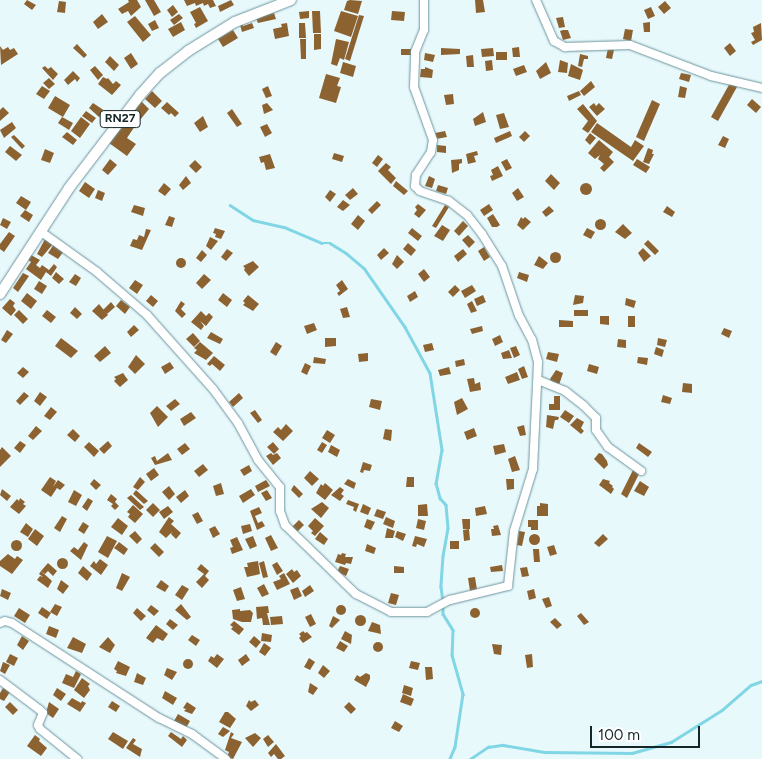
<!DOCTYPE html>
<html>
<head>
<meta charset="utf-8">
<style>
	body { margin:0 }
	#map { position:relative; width:762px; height:759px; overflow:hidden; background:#e8f9fc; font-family:Figtree,sans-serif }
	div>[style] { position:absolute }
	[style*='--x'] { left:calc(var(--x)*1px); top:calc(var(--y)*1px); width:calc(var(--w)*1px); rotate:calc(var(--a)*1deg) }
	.stream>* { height:2.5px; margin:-1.25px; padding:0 1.25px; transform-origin:1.25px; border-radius:1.25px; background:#80d6e4 }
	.building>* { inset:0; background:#8d6231 }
	.round { border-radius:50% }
	.roads { filter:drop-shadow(0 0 1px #6b959d) drop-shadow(0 0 1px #6b959d) }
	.minor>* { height:8px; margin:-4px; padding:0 4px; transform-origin:4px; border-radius:4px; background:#fff }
	.major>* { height:10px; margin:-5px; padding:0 5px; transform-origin:5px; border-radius:5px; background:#fff }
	span { translate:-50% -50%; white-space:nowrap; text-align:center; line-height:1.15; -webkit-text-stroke:5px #fff; paint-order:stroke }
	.shield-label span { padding:1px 4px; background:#fff; border:1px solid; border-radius:4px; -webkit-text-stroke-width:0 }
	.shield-label { font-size:12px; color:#152629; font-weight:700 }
	.scale { position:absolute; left:590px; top:726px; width:110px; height:22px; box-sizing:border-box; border:2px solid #152629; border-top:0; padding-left:6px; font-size:15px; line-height:18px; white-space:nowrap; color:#152629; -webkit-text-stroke:4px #fff; paint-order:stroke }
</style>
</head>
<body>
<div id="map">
	<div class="stream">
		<div style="--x:230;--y:205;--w:27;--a:33"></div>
		<div style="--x:253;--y:220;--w:32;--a:13"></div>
		<div style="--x:284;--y:227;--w:41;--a:22.8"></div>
		<div style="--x:322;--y:243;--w:8;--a:0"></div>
		<div style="--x:330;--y:243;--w:19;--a:32"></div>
		<div style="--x:346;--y:253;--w:23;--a:40"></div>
		<div style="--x:364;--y:268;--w:72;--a:55.2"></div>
		<div style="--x:405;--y:327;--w:52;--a:61.5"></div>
		<div style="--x:430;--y:373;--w:78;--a:81.1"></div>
		<div style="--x:442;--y:450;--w:34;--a:100"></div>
		<div style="--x:436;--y:483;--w:16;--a:75"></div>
		<div style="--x:440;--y:498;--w:9;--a:49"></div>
		<div style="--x:446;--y:505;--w:23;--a:85"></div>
		<div style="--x:448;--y:528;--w:28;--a:100"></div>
		<div style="--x:443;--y:556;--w:31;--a:94"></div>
		<div style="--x:441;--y:587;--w:14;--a:82"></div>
		<div style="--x:443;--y:606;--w:8;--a:90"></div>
		<div style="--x:443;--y:614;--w:19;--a:58"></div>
		<div style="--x:453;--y:630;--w:25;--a:92"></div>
		<div style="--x:452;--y:655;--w:41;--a:74.2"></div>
		<div style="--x:463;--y:694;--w:54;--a:98.6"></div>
		<div style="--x:455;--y:747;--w:13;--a:113"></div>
		<div style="--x:470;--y:759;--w:22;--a:-34"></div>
		<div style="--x:488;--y:747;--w:15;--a:-8"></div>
		<div style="--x:503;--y:745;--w:43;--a:9.5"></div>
		<div style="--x:545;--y:752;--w:87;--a:0.7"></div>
		<div style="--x:632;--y:753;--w:41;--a:-15.8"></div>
		<div style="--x:671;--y:742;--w:60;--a:-32.1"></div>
		<div style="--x:722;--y:710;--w:38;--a:-41"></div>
		<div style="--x:751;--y:685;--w:12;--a:-20"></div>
	</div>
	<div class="building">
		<div style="clip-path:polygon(27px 0,36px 5px,32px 10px,24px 4px)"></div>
		<div style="clip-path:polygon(128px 0,137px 0,141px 7px,131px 16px,128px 11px,122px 14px,118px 9px,129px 2px)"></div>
		<div style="clip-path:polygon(145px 0,154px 0,161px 12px,154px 16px)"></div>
		<div style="clip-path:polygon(184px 0,213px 0,216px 6px,210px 8px,208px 4px,204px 6px,203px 3px,196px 6px,195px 3px,187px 6px)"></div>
		<div style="clip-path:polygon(231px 0,234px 5px,220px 12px,218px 6px)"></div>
		<div style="clip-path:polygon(350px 0,362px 1px,358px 14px,344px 10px,347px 1px)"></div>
		<div style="clip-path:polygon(475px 0,483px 0,485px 12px,476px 13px)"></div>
		<div style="clip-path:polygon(59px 1px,66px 2px,65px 13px,57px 12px)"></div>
		<div style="clip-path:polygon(665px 1px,671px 8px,664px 14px,658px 7px)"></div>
		<div style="clip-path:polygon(173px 5px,178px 12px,172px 17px,167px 10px)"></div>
		<div style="clip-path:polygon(200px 7px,208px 21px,196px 28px,194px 24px,196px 23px,190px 12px)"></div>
		<div style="clip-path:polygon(651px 7px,655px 16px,648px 19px,644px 10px)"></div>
		<div style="clip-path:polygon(309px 11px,309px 18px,300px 19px,299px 12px)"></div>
		<div style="clip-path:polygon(312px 11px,320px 11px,321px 33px,313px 33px)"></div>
		<div style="clip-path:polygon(341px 11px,358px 16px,351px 37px,334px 31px)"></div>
		<div style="clip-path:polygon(392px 11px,405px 12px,404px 21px,391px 20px)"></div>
		<div style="clip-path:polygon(274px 13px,276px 19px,258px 23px,256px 18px)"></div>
		<div style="clip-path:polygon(102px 14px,108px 22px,98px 29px,93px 22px)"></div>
		<div style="clip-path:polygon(179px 14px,183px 18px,174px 25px,170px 20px)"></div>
		<div style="clip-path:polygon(359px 15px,364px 16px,350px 61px,345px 59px)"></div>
		<div style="clip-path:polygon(135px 16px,151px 35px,143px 42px,127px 22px)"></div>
		<div style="clip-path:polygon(563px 17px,565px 27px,559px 28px,556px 18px)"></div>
		<div style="clip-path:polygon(155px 20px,159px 28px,152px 31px,148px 24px)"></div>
		<div style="clip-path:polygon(181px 22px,185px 30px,173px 37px,168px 29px)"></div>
		<div style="clip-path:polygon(650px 22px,650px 32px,644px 32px,643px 23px)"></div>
		<div style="clip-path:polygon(252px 23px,254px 28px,242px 32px,240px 25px,242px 24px,243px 26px)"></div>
		<div style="clip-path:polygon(287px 23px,289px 36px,275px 39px,273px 29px,282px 27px,281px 24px)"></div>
		<div style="clip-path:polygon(299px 23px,305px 23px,306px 38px,299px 38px)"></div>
		<div style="clip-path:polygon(761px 23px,762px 40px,753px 45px,751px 42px,755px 40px,751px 33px,754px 32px,753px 27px)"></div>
		<div style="clip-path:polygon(625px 29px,633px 30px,631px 41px,623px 39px)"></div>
		<div style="clip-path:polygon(233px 30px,238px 38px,223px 47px,218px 39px)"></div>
		<div style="clip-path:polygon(563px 30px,568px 30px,571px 38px,563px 40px,560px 31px)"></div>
		<div style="clip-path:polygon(314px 34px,321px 34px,321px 49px,314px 50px)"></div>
		<div style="clip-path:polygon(300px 39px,306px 39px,306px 59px,301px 59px)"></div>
		<div style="clip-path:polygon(336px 39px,349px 42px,344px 60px,340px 58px,337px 66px,331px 64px)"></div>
		<div style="clip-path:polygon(730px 43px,736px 51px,730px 56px,724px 48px)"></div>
		<div style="clip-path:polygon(77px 44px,87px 55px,84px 58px,73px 48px)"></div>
		<div style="clip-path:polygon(0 46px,3px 50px,8px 47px,10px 50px,14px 48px,18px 54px,1px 65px)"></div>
		<div style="clip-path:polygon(519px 47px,520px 57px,513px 57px,512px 48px)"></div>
		<div style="clip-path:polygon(441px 48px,460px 49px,460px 54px,441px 55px)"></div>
		<div style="clip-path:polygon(493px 48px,494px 56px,482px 57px,481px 49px)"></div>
		<div style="clip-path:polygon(608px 48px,614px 50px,612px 59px,606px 58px)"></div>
		<div style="clip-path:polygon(401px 49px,411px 49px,411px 55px,401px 55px)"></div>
		<div style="clip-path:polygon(496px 52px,507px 52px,507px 60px,496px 60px)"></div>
		<div style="clip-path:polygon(131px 53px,138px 64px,131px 69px,124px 58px)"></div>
		<div style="clip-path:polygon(425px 53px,435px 55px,433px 62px,424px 60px)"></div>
		<div style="clip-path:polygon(580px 54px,588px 56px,588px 59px,584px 59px,582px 67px,578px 66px)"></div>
		<div style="clip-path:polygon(473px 55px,474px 67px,467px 67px,466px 56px)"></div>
		<div style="clip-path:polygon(110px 56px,119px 65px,114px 71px,105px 62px)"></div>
		<div style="clip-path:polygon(492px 60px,493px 70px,486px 71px,485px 61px)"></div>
		<div style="clip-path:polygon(560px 60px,568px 63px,567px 73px,558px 72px)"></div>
		<div style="clip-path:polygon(343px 62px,356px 66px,353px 77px,340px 73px)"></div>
		<div style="clip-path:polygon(546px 62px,551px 73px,540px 79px,536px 71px)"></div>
		<div style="clip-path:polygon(571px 64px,583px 70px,580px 80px,568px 76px)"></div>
		<div style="clip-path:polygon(524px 65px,527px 72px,516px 76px,513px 69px)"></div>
		<div style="clip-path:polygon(45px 66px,48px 69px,51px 67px,58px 74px,53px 80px,42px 68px)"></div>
		<div style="clip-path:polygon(95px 66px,103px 75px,98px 80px,90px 70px)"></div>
		<div style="clip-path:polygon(425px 67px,433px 70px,432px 78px,420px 77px,421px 69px,425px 69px)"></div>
		<div style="clip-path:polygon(73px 71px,80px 78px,77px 82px,75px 79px,68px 85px,64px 80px)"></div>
		<div style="clip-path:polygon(681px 73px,691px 75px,689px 82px,679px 79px)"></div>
		<div style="clip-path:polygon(326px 74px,340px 78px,337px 86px,341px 87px,336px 103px,319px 98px)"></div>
		<div style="clip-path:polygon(103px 77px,107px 79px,108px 78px,113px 84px,116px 81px,121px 85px,112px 95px,98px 84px)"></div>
		<div style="clip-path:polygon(49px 78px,55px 84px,49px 89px,43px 83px)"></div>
		<div style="clip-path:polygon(591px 81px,595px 87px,584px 96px,580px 91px)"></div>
		<div style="clip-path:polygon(730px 83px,737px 87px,718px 121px,711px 117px)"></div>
		<div style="clip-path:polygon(42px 86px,50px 91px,44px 99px,36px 94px)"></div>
		<div style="clip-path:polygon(268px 86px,272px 96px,266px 98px,262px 89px)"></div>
		<div style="clip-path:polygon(680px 86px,687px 88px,685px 98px,678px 97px)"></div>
		<div style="clip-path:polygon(152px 91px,162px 101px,155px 108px,145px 99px)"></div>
		<div style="clip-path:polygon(579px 91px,581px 95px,569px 101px,567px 96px)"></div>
		<div style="clip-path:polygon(453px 94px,454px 104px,446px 105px,444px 95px)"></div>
		<div style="clip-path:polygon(55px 96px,70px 105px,63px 117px,48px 108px)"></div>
		<div style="clip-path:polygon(752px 99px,761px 107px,756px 113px,747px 105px)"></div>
		<div style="clip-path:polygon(652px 100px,660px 104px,644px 141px,636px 137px)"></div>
		<div style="clip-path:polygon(141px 101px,149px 109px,140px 120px,131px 112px)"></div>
		<div style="clip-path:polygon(167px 102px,179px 113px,175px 117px,171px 113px,169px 115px,161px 108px)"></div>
		<div style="clip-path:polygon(93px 103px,105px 111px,99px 117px,89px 108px)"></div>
		<div style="clip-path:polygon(267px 103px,273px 110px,264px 114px,262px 105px)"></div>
		<div style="clip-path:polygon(594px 103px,596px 106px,599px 103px,605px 109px,597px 116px,589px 107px)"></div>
		<div style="clip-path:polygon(583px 104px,597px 121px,588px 133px,582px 129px,588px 121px,577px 109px)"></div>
		<div style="clip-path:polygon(3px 107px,9px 113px,0 121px,0 110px)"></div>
		<div style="clip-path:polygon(232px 109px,242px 124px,237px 127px,227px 113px)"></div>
		<div style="clip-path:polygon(86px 111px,96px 118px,92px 123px,82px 116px)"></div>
		<div style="clip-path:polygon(483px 112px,486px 122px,475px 126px,473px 119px)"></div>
		<div style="clip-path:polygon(504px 113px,509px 127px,500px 129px,496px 115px)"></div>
		<div style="clip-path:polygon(203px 116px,208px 127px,200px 132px,194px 123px)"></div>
		<div style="clip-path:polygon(62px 117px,73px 123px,69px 130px,58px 123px)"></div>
		<div style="clip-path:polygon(81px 117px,90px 124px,80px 138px,71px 131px)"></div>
		<div style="clip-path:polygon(126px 120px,135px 126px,127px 138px,136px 144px,127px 156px,109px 143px)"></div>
		<div style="clip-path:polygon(12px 122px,16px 128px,4px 138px,0 130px)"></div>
		<div style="clip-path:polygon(597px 123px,631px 147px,635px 140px,644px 146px,633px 161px,591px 132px)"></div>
		<div style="clip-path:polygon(267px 124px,272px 133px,265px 137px,260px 127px)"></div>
		<div style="clip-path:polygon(445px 131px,447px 137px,436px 139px,435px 133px)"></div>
		<div style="clip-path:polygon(510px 131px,512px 136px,496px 143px,494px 138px)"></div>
		<div style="clip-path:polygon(525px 131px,530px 136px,524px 142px,519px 137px)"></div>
		<div style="clip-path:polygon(67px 132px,77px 140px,73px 145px,62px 137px)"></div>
		<div style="clip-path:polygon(590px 133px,596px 138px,590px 145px,585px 140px)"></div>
		<div style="clip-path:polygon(14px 135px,25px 146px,22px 149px,11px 137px)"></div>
		<div style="clip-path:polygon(723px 136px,729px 139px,725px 148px,718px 145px)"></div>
		<div style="clip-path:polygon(599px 140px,613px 152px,609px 157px,614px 162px,604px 172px,600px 168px,604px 164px,598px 159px,600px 155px,595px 159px,588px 153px)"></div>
		<div style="clip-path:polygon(437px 145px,446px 146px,446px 153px,437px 152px)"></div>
		<div style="clip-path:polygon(10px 146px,22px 155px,16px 161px,5px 152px)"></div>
		<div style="clip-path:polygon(648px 148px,653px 150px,652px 154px,654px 154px,649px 164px,643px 162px)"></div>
		<div style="clip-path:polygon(45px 149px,54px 153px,50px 163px,41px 160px)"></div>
		<div style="clip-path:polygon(477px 151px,478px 155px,474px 156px,476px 162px,468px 164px,466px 154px)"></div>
		<div style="clip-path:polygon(334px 153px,344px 156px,342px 162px,332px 159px)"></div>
		<div style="clip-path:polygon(270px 154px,275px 168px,266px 170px,264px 162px,261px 163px,259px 157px)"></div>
		<div style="clip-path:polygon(378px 155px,383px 159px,377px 167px,372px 163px)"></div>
		<div style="clip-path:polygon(110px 159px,117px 165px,108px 175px,102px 170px)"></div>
		<div style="clip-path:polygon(462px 159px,462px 163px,459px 164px,459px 170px,452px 173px,451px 160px)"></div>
		<div style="clip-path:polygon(507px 159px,512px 168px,506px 171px,501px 162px)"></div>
		<div style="clip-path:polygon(637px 159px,650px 167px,646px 173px,633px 165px)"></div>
		<div style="clip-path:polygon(195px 160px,202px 167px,196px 173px,189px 166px)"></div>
		<div style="clip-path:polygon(386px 163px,391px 167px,388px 170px,396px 178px,391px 184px,378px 171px)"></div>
		<div style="clip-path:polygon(498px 166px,503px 176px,492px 181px,490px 176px,493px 175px,491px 170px)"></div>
		<div style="clip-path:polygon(551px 174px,560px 183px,554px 190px,545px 181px)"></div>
		<div style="clip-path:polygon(186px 176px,191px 183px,183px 190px,179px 185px)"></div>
		<div style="clip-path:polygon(429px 176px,435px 179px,432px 188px,425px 186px)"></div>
		<div style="clip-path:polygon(396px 181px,408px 191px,404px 195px,393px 186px)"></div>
		<div style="clip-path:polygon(85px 182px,95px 189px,89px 198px,79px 191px)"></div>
		<div class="round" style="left:580px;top:183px;width:12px;height:12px"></div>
		<div style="clip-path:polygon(164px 183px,171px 189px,165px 196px,158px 191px)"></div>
		<div style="clip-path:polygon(438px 185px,448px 188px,446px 194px,436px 191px)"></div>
		<div style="clip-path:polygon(353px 188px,358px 194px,350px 200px,345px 195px)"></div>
		<div style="clip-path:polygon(518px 188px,524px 197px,517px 201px,512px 193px)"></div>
		<div style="clip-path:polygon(98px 190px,105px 193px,102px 201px,95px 198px)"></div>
		<div style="clip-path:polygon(330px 190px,336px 194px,330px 202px,325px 197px)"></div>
		<div style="clip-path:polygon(21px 196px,31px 202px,26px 210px,16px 203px)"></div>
		<div style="clip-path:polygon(343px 200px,350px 205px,343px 211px,337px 207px)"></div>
		<div style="clip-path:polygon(377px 201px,381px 205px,372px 214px,368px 210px)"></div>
		<div style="clip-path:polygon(418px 204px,426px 210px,419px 218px,414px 214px,417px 210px,415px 207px)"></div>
		<div style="clip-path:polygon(489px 204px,493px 210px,484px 216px,480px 210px)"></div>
		<div style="clip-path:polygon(134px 205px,145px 208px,143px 216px,131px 212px)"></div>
		<div style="clip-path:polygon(445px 205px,449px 207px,436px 228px,432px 226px)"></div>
		<div style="clip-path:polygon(549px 206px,554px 211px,546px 217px,542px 212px)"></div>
		<div style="clip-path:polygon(667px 206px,675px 212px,672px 217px,663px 212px)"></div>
		<div style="clip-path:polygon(25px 210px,33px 215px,29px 222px,20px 216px)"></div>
		<div style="clip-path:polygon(493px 214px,500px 225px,497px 227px,492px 227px,487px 218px)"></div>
		<div style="clip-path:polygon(358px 215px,365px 221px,358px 230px,351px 224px)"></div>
		<div style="clip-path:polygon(169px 216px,175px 218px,172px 227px,165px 225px)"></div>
		<div style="clip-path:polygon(521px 217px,523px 219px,525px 217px,531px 222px,523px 230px,517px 225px)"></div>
		<div style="clip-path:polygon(3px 218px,11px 222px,7px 229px,0 225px)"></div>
		<div class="round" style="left:594.5px;top:218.5px;width:11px;height:11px"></div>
		<div style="clip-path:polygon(463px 221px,468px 226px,459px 236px,454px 231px)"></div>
		<div style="clip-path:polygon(623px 224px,632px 233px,625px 239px,615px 232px)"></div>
		<div style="clip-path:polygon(442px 225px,450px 230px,443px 241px,434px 236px)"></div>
		<div style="clip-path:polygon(215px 228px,225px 231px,221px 239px,215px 237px,216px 234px,213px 233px)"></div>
		<div style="clip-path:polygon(412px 228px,422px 236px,418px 241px,408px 233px)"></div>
		<div style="clip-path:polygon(587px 228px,595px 232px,591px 239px,583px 235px)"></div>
		<div style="clip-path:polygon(146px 229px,151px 230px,142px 250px,130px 246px,133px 239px,137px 240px,139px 235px,144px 237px)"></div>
		<div style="clip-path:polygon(9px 232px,15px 236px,4px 252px,0 249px,0 244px)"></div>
		<div style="clip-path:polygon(468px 235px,475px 242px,469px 248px,462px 240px)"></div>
		<div style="clip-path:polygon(210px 237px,218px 241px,211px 250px,206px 246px)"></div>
		<div style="clip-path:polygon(45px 239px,53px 244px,42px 257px,37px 254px)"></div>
		<div style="clip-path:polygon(648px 240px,659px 251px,655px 255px,644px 244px)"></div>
		<div style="clip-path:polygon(408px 243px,416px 250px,411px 256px,403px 249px)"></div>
		<div style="clip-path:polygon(54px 244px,64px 251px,58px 259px,48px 253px)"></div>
		<div style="clip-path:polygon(484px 247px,490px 257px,484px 261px,478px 251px)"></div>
		<div style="clip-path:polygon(384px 248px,389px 253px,381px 260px,377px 255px)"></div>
		<div style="clip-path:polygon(643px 248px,651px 256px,644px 262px,638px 253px)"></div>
		<div style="clip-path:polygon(227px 249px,233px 253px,226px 261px,221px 257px)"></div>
		<div style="clip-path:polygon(463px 249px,467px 254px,458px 262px,454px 256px)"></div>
		<div style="clip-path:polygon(202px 250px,207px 255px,201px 262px,196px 258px)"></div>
		<div class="round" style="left:549.5px;top:251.5px;width:11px;height:11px"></div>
		<div style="clip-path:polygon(31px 255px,40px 260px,36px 265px,40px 268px,42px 265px,49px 270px,54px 264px,57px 267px,51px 276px,46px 272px,41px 280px,26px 269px,31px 262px,27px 259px)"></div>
		<div style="clip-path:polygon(397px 255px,404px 262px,397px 269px,392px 264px)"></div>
		<div style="clip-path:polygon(539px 256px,548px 263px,543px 269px,534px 265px)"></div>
		<div class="round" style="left:176px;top:258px;width:10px;height:10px"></div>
		<div style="clip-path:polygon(253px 261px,259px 267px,249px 276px,244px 270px,245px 268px,243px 266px)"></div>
		<div style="clip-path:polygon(424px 269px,430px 277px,424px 282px,418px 274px)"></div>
		<div style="clip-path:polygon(56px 272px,64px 279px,59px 284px,52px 278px)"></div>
		<div style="clip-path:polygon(519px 272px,529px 275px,527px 282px,517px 278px)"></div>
		<div style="clip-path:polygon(23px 273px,29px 276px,18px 292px,13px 288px)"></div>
		<div style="clip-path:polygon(75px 274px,81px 278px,76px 286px,69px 282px)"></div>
		<div style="clip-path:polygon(204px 274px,211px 280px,202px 289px,196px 283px)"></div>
		<div style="clip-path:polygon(135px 280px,143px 285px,137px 294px,129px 288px)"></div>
		<div style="clip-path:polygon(342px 280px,348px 289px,339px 296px,337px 293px,340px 291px,336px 285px)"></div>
		<div style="clip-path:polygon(39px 281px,47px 286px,42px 294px,34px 289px)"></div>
		<div style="clip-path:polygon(455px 285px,460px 290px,453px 297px,448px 292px)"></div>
		<div style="clip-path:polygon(472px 285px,476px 291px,465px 298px,461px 291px)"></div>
		<div style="clip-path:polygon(415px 291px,418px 297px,410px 302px,407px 296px)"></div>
		<div style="clip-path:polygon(27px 293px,37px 301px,31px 309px,21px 301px)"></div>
		<div style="clip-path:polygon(223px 293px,232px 300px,227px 307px,218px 300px)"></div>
		<div style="clip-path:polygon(151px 295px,158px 301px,153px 307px,146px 301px)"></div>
		<div style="clip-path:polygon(248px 295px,259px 304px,253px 311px,243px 305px,245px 303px,243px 301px)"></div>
		<div style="clip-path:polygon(483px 295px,486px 302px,477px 306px,474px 299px)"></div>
		<div style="clip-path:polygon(575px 295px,584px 296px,583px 303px,573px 305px)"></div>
		<div style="clip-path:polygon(626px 298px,636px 301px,634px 308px,625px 305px)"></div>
		<div style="clip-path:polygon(10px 299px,15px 303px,13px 306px,16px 310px,11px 316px,2px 308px)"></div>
		<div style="clip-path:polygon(121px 300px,130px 307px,125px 314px,116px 306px)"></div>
		<div style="clip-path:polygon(181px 301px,185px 304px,181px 309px,186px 314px,182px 318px,175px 311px)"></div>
		<div style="clip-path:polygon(472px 301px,477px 311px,471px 313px,467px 304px)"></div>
		<div style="clip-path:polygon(111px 302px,115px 307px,107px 314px,103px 310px)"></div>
		<div style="clip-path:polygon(99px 304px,108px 315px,102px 320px,92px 311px)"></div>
		<div style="clip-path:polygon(75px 307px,82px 314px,77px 319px,70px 313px)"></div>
		<div style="clip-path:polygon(347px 307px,350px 317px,343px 318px,340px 309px)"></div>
		<div style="clip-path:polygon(19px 310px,28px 319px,23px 324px,14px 315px)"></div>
		<div style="clip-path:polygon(47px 310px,56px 317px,51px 323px,42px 316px)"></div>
		<div style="clip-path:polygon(574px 310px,588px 310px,588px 316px,574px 316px)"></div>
		<div style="clip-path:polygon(201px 311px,206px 316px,209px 313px,213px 317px,206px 326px,200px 321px,204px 326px,201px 330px,191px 322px)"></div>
		<div style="clip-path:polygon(600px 316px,609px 316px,609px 325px,600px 324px)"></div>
		<div style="clip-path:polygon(628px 316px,635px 316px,635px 327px,628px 327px)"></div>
		<div style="clip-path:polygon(559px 320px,573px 321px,573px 327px,559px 327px)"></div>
		<div style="clip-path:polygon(314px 323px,317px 330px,307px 334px,304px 326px)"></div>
		<div style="clip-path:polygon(134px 325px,139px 330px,131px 337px,127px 332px)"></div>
		<div style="clip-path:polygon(482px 326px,483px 331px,472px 334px,470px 329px)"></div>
		<div style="clip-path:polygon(724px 328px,732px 331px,729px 338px,721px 334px)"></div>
		<div style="clip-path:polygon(7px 330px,13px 334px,6px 343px,1px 340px)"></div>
		<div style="clip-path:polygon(211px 332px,223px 339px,220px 344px,207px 338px)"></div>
		<div style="clip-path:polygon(193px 333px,200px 341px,194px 347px,186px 339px)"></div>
		<div style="clip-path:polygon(500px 335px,503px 342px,495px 346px,492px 339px)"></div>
		<div style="clip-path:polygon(61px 338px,78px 351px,71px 358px,55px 346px)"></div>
		<div style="clip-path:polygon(325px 338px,336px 338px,336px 346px,325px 347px)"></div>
		<div style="clip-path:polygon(658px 338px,667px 340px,665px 347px,657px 345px)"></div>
		<div style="clip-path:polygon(618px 339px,626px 340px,626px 348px,617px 347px)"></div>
		<div style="clip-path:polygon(200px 342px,213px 353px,206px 360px,194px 353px,197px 350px,194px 348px)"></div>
		<div style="clip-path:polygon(276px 342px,282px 346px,276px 356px,270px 352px)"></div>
		<div style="clip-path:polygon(432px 343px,434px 350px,425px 352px,423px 345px)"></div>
		<div style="clip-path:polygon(105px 346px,111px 353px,100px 362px,94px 356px)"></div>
		<div style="clip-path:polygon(516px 346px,520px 355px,514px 358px,510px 348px)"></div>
		<div style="clip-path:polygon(656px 347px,664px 350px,662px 357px,654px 354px)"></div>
		<div style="clip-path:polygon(509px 350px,512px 358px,503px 359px,501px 353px)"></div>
		<div style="clip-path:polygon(548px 352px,559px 354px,557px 362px,546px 359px)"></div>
		<div style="clip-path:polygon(368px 353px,368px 361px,359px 362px,358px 354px)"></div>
		<div style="clip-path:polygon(136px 355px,145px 364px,135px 374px,128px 367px)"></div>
		<div style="clip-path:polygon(214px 356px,225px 365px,220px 371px,212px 364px,210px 366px,207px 364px)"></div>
		<div style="clip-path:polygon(314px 357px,326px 359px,325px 364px,313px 363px)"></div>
		<div style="clip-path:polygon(638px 357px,648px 358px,647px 365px,637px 363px)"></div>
		<div style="clip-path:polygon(464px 359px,465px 365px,456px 367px,455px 361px)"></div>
		<div style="clip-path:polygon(170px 362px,174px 368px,165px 374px,161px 367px)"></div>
		<div style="clip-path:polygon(305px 363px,311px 366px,307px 375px,301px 372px)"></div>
		<div style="clip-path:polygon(589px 364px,599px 367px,597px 374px,587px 371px)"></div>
		<div style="clip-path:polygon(524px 366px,528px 377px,522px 379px,518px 369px)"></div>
		<div style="clip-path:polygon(23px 367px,29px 372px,23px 378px,17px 373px)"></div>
		<div style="clip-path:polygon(449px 367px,451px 374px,440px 376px,438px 370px)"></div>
		<div style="clip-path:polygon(556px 370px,563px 373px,559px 385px,551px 382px,550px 379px)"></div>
		<div style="clip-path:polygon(517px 372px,520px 380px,508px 384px,505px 377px)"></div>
		<div style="clip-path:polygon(123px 373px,128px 380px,120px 387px,114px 381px,116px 379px,114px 377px)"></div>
		<div style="clip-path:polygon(474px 378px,475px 384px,480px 382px,481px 390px,470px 392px,467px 379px)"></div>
		<div style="clip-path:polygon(683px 383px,692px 384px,692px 393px,682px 392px)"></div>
		<div style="clip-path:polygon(24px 392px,29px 396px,20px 405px,16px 401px)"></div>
		<div style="clip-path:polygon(40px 392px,47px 397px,40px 406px,34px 401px)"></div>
		<div style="clip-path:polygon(239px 393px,243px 398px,233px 407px,229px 402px)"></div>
		<div style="clip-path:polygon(663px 395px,672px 398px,670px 404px,661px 402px)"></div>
		<div style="clip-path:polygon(554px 396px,560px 396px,560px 410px,549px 410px,549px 404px,554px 404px)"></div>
		<div style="clip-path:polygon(462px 398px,468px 409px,457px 415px,454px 402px)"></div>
		<div style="clip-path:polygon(175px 399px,180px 404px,171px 411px,166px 406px)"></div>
		<div style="clip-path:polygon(371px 399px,382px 401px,380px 410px,369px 407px)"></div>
		<div style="clip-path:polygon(157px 406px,168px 417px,158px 427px,150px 413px)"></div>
		<div style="clip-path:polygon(51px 407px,57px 412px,50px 420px,44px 416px)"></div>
		<div style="clip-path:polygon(255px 410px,262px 420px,258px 423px,250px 413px)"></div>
		<div style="clip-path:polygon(565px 410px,574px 416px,569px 423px,560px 417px)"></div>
		<div style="clip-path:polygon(191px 412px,196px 418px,184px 426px,180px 419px)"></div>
		<div style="clip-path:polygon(547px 415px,559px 417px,558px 420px,555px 420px,553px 429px,546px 427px)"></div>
		<div style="clip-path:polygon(577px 418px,584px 422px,581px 428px,584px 431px,581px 434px,570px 425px)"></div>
		<div style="clip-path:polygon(286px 424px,293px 431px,283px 441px,273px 432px,278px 427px,281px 430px)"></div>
		<div style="clip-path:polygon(524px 425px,526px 435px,520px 436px,517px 427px)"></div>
		<div style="clip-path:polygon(36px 426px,42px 431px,33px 440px,28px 436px)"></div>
		<div style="clip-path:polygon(474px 428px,477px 436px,467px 440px,464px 432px)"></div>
		<div style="clip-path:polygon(73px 429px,80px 436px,75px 442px,67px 435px)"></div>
		<div style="clip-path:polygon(385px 429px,392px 430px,391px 441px,383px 439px)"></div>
		<div style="clip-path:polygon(327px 430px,335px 435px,330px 443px,322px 438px)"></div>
		<div style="clip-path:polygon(20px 441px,26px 445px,20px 453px,14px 448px)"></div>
		<div style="clip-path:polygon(108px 441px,112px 446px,104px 454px,99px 449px)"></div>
		<div style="clip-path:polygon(89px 442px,99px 451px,94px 457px,84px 447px)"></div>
		<div style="clip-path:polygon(273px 442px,279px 449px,274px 454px,267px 447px)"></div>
		<div style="clip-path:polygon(322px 442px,327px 445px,322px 453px,317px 450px)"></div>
		<div style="clip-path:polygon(185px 443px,190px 449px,182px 455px,177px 449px)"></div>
		<div style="clip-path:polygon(639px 443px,652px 452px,648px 457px,636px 448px)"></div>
		<div style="clip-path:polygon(504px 444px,506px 452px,495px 455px,493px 446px)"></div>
		<div style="clip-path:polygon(331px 445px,340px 450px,337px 457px,328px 452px)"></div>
		<div style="clip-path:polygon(2px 447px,11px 456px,0 467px,0 450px)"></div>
		<div style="clip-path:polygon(168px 453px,172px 460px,155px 465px,151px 458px,155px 456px,157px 461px)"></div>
		<div style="clip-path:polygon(271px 453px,273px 455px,277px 453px,281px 458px,273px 465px,266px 456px)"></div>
		<div style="clip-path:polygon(599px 453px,602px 454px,607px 461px,608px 465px,604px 469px,594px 459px)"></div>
		<div style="clip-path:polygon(515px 456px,520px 470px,512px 472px,508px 459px)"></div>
		<div style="clip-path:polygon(363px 462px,372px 465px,370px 471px,364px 470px,363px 473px,360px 472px)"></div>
		<div style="clip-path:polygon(203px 464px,208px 470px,199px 477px,194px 471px)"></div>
		<div style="clip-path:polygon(249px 465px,252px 471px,244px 476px,240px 470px)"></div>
		<div style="clip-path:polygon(154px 468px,159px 475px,151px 481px,146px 474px)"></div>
		<div style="clip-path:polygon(633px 470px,639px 474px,627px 498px,621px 494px)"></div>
		<div style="clip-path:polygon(310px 471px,319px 479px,312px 486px,304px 478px)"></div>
		<div style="clip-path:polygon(50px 477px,56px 481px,53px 487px,58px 480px,65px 485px,60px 490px,57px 488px,51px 497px,41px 490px)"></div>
		<div style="clip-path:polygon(140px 477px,145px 482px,138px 490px,133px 487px)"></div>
		<div style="clip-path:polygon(407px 477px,414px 477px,414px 487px,406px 487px)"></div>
		<div style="clip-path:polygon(94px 479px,101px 485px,96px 490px,90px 484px)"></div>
		<div style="clip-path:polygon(348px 479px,356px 483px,354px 489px,344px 484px)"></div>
		<div style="clip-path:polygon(506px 479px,514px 479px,514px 489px,507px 490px)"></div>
		<div style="clip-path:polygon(603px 479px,610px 481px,609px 483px,613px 486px,612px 487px,614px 489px,611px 494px,599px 485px)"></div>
		<div style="clip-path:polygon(266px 480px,270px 486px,258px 492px,255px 486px)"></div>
		<div style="clip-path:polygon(640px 481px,649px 487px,644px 496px,634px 491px)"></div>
		<div style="clip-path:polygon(221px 483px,224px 494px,216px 496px,213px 486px)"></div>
		<div style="clip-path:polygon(325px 483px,333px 490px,325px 500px,316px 493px,321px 484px,323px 486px)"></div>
		<div style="clip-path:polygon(294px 485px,303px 494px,299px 498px,291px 490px)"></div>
		<div style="clip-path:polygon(169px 486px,175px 494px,169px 500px,162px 492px)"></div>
		<div style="clip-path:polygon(340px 487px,344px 490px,341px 494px,344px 496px,340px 501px,331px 495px)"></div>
		<div style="clip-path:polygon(2px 489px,11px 496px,7px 501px,0 495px)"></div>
		<div style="clip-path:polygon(251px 489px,255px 495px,243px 503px,239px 496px)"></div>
		<div style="clip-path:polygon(74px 490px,82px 495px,76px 506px,68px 502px)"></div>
		<div style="clip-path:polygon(136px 490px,148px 501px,144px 504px,133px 494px)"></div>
		<div style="clip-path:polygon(185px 490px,189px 496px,181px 503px,176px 497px)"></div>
		<div style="clip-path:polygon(267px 490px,272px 498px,266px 501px,261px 493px)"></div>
		<div style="clip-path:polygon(111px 494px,117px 499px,115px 502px,119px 506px,115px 510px,111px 506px,113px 504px,107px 500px)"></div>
		<div style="clip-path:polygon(131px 495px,144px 507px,140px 510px,127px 498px)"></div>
		<div style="clip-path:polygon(20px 498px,25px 502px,23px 504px,26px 506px,19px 514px,10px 507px,17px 499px,19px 501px)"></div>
		<div style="clip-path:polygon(88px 498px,93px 501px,87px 511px,82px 507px)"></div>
		<div style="clip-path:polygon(348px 500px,359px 504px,356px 512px,353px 510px,354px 507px,346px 504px)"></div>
		<div style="clip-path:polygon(322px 502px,329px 508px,321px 518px,311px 509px)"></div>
		<div style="clip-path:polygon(153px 503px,160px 510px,153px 517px,146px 510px)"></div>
		<div style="clip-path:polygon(540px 503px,548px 504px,548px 516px,537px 516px,537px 506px,540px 506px)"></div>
		<div style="clip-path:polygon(363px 504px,371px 508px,368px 515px,360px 512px)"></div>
		<div style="clip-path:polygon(427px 504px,428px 516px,418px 516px,418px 505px)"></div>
		<div style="clip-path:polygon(133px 505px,143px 514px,135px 523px,128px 517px,130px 514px,127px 512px)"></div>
		<div style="clip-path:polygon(168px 506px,173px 512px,164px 519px,159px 512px)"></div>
		<div style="clip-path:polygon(485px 506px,487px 514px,476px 516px,475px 508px)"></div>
		<div style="clip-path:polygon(259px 507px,262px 513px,255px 516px,258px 523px,262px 521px,265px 526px,257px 530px,250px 511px)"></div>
		<div style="clip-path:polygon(377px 509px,386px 512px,383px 519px,374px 516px)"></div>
		<div style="clip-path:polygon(198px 512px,203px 521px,197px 524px,192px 515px)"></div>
		<div style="clip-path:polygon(62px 516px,67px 519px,60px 532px,54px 528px)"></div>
		<div style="clip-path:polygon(169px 517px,174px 521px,171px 524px,181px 533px,176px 539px,171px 534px,172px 532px,170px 534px,166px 530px,170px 534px,166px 538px,159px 532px)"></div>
		<div style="clip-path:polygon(386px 517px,395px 521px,393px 528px,383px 524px)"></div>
		<div style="clip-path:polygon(118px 518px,128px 526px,122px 535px,111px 527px)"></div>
		<div style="clip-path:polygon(315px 518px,324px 526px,315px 536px,311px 533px,313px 531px,308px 526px)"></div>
		<div style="clip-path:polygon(367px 519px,375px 522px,371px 530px,364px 527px)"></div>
		<div style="clip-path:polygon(418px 519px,426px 521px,424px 530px,416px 528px)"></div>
		<div style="clip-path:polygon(462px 519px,470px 519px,470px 529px,463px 529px)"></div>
		<div style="clip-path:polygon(299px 520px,304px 525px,297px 532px,292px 527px)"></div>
		<div style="clip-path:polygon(528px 520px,538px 520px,538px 530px,531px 530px,531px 527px,528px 527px)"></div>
		<div style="clip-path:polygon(83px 522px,89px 526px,84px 534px,78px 530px)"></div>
		<div style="clip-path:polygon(26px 523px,33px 529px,28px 537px,20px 532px)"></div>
		<div style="clip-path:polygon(250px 524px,252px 531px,243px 534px,241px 526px)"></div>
		<div style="clip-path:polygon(498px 525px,501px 535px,492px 536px,491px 529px,494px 529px,493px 526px)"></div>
		<div style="clip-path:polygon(215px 526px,220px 534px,213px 538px,209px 529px)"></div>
		<div style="clip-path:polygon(387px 528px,395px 531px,393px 538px,385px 538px)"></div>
		<div style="clip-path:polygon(35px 529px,44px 536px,37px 546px,28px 539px)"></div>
		<div style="clip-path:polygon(469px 529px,470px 540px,464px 541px,463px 530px)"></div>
		<div style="clip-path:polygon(135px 531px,142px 539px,137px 544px,129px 536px)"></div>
		<div style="clip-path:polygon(397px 531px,406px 534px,403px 541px,395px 537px)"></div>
		<div style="clip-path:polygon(519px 531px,525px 532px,522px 546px,517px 545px)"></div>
		<div style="clip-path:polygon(320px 532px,328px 539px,324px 545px,315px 539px)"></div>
		<div class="round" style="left:528.5px;top:533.5px;width:11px;height:11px"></div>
		<div style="clip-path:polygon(603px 534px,608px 539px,599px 547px,594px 543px)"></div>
		<div style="clip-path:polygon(271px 535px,278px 548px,271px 551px,265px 538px)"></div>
		<div style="clip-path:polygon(107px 536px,117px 541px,108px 558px,98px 552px)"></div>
		<div style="clip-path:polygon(253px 536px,257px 546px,250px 549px,245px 539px)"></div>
		<div style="clip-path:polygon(415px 536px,427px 539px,424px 547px,417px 544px,416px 547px,412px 546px)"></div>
		<div style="clip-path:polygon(237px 537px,243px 550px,232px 554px,230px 548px,233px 547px,230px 540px)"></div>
		<div class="round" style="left:10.5px;top:539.5px;width:11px;height:11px"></div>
		<div style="clip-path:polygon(450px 541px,459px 541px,459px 549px,450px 549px)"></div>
		<div style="clip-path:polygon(84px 542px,88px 545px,81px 560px,70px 551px,74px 547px,78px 550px)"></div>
		<div style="clip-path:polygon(119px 542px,128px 549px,124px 555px,114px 548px)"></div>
		<div style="clip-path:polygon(155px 543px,164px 552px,159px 557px,150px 548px)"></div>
		<div style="clip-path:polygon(367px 544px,376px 548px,374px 554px,365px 551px)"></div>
		<div style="clip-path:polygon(554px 545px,557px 554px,550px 556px,547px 547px)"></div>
		<div style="clip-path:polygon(533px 549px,539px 549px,540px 562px,534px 562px)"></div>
		<div style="clip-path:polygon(342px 553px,346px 554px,345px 557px,353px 557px,351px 564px,346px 563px,345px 565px,335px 562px,338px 554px,341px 555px)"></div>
		<div style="clip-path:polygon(8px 554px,15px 559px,17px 556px,23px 560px,12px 574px,0 566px,0 561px)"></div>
		<div class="round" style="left:56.5px;top:557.5px;width:11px;height:11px"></div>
		<div style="clip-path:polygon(100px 559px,108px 565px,101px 575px,90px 566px,94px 561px,96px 564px)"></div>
		<div style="clip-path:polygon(258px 561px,260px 574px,247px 577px,244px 567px,248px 567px,247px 563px)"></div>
		<div style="clip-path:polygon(264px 561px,268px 577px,263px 578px,259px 563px)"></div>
		<div style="clip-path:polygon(277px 562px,283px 571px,277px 575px,272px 565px)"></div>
		<div style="clip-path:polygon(48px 563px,57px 571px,53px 576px,48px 571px,45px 574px,41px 571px)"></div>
		<div style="clip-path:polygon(201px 564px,209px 571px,205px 576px,209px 580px,202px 588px,196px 582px,204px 574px,197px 569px)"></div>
		<div style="clip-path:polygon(502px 565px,503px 571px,491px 572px,490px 567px)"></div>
		<div style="clip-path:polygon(83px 566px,92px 574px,87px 581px,78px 573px)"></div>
		<div style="clip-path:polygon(340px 566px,349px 569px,346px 576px,337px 572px)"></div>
		<div style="clip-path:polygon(394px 566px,404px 567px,404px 573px,394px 573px)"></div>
		<div style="clip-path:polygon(527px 567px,529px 576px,522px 577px,520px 568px)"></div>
		<div style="clip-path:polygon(292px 569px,294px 572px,297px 570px,301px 576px,293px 583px,286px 574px)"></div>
		<div style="clip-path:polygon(41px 571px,52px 581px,48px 588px,37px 580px,40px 576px,43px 577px,39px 574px)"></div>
		<div style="clip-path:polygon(122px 573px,130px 577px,122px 591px,116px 588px)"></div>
		<div style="clip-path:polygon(284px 573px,290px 584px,277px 590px,273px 582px,281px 579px,279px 576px)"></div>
		<div style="clip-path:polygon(475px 577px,477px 590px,470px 591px,468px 578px)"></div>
		<div style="clip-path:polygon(61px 580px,69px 586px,63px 594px,57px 589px)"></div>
		<div style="clip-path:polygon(161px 580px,169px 586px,165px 592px,156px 587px)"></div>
		<div style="clip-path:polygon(264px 584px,269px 594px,262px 597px,257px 588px)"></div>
		<div style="clip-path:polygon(182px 585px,189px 589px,182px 600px,175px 595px)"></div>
		<div style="clip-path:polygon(310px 585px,314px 591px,305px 597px,302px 591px)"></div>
		<div style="clip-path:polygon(241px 587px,245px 599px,237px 601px,233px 590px)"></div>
		<div style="clip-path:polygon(298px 587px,302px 596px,294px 600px,290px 590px)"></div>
		<div style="clip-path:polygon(2px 589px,11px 593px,8px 600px,0 596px)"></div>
		<div style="clip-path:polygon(534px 589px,536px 598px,529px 600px,527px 591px)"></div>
		<div style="clip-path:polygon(391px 593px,399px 595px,396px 605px,388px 603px)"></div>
		<div style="clip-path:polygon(549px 597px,552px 606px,546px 608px,542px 599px)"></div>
		<div style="clip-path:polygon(55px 604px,62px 607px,57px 616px,50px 612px)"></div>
		<div style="clip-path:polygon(181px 604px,191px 617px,187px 620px,175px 610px)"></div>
		<div class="round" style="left:336px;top:605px;width:10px;height:10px"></div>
		<div style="clip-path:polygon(151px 605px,159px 611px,154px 616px,147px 610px)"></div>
		<div style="clip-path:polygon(268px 606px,269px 613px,267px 613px,270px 625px,263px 625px,262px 618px,257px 619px,256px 607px)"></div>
		<div style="clip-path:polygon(42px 607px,51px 613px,47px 619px,38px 613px)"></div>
		<div class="round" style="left:470px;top:608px;width:10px;height:10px"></div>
		<div style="clip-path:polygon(19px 608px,30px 615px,25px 623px,14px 616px)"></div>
		<div style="clip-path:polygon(137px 608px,146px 616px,141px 621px,133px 613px)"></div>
		<div style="clip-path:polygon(240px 609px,240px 611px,250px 610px,253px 613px,251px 622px,242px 622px,233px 619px,232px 610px)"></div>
		<div style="clip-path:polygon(581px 613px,589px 622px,584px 625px,577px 616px)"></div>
		<div style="clip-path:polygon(311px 614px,316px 624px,310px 627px,305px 617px)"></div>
		<div class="round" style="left:354.5px;top:614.5px;width:11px;height:11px"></div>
		<div style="clip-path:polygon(282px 616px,283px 624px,271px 625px,270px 617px)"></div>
		<div style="clip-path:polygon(333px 616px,340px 620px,332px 628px,329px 626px)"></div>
		<div style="clip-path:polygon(555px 618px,562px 625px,557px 629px,550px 622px)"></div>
		<div style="clip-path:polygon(170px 619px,178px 625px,173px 630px,166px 624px)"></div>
		<div style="clip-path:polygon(234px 621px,244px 629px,239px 635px,231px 629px,233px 627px,230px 625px)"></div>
		<div style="clip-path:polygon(372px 622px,380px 625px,381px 634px,368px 631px)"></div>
		<div style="clip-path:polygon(156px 625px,168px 634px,163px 641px,157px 638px,153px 643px,146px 638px)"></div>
		<div style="clip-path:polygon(49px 626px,59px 630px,56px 638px,46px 634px)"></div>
		<div style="clip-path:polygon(303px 631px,305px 633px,307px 632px,312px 637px,303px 643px,299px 638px,301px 636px,299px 634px)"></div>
		<div style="clip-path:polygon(345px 631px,352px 635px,351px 644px,341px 639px)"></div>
		<div style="clip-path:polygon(262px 633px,272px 635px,271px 642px,261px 641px)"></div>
		<div style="clip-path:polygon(192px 635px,200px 640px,196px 646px,188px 640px)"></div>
		<div style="clip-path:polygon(22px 636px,29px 641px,23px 650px,17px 645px)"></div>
		<div style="clip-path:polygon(254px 636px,261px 642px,256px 648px,249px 642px)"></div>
		<div style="clip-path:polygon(73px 637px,86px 644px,82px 653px,67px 648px)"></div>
		<div style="clip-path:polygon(108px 637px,115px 645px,110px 653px,99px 647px)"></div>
		<div style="clip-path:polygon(340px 641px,348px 646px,344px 652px,336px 648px)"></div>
		<div class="round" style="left:373px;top:642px;width:10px;height:10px"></div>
		<div style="clip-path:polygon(264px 643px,271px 648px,265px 656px,259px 652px)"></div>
		<div style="clip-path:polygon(492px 644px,502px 645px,501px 655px,494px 654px)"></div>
		<div style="clip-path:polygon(10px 654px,18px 658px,14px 666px,6px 662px)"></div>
		<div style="clip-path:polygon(217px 654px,224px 659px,217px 668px,208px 661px,211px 656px,214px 658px)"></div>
		<div style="clip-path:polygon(246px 654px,250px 660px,242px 666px,238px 660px)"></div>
		<div style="clip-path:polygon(532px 654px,533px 667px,527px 668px,525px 655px)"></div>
		<div style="clip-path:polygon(309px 658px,315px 662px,310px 670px,304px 667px)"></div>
		<div class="round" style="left:183px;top:659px;width:10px;height:10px"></div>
		<div style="clip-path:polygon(118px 661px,130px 667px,126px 676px,116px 673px,117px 671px,114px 669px)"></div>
		<div style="clip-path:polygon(411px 661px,420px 663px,418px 670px,409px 668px)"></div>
		<div style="clip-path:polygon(3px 662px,10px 665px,5px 674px,0 671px)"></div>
		<div style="clip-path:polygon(323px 665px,330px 671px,324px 678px,318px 673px)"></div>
		<div style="clip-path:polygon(425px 667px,432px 667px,433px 679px,426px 680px)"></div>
		<div style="clip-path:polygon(167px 668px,177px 672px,172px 680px,164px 675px)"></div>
		<div style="clip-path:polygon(76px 671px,81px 674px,74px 688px,62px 683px,66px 674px,73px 677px)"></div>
		<div style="clip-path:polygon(137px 673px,146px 678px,143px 685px,134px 682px)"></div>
		<div style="clip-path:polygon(366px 673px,370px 675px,370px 679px,366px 687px,354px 680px,357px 675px,360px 677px)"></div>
		<div style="clip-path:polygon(82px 678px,90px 684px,88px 686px,90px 690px,84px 698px,74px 690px)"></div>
		<div style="clip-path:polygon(310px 683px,318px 688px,313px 695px,308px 692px)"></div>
		<div style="clip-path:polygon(404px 685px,413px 688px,411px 696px,402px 693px)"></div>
		<div style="clip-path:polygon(3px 688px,10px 692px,4px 701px,0 699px,0 693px)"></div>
		<div style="clip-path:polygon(57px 688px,66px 694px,61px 701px,53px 695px)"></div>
		<div style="clip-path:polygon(165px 691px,177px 698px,173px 705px,162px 698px)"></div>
		<div style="clip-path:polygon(403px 694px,414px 699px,411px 706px,400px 702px)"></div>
		<div style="clip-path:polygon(72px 698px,81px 703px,82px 701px,86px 703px,80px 712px,67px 704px)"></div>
		<div style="clip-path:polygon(249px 700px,251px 702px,255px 700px,259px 705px,251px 711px,246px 706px)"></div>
		<div style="clip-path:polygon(112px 701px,120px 706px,116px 712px,108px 707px)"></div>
		<div style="clip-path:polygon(10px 702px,18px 710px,13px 715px,5px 707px)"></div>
		<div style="clip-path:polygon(49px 702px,59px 709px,53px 718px,46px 713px)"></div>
		<div style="clip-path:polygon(187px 702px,196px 708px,192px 714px,184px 711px,186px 709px,183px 708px)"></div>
		<div style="clip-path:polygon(349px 702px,356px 709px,351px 714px,344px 707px)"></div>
		<div style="clip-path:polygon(225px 712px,228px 712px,236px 719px,230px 728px,219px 722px)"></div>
		<div style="clip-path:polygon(178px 714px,190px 721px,186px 728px,174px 721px)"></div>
		<div style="clip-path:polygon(395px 721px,403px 726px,399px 732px,391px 728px)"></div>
		<div style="clip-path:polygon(223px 727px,230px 731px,223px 737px,218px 734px)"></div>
		<div style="clip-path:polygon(113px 732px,128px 741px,123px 749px,108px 739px)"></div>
		<div style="clip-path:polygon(171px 732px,181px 739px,183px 736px,187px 740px,182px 747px,168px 736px)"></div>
		<div style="clip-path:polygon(231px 732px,234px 734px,231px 738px,242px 742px,233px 759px,227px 757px,229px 752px,225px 750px)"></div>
		<div style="clip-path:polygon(255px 733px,261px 738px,253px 747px,245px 738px)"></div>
		<div style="clip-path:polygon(35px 735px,40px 739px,39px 741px,47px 748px,41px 756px,27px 746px)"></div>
		<div style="clip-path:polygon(268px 735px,274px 742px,268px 747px,263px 739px)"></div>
		<div style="clip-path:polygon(133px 738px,136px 740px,133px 744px,142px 749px,140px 757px,126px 748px)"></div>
		<div style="clip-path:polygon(276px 744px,285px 756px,281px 759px,278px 759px,274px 754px,271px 757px,268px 753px)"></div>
	</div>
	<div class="roads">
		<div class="minor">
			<div style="--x:536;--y:0;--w:45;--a:66.3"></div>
			<div style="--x:554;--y:41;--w:13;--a:29"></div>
			<div style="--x:565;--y:47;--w:65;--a:-1.8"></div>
			<div style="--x:630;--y:45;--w:87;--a:20.9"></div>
			<div style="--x:711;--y:76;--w:52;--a:13.2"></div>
			<div style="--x:40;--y:231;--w:70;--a:35.7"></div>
			<div style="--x:97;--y:272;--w:66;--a:40.7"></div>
			<div style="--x:147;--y:315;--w:99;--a:48.3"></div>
			<div style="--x:213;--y:389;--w:42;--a:53.7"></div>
			<div style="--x:238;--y:423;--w:42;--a:61.6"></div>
			<div style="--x:258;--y:460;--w:35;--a:51"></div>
			<div style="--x:280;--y:487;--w:24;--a:90"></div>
			<div style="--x:280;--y:511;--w:15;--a:70"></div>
			<div style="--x:285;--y:525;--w:99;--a:44.2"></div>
			<div style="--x:356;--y:594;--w:39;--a:27"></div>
			<div style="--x:391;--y:612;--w:36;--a:0"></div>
			<div style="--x:427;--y:612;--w:26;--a:-28"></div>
			<div style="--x:450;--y:600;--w:60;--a:-13.6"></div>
			<div style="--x:508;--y:586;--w:55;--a:-83.8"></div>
			<div style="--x:514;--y:531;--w:65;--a:-73"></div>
			<div style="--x:533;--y:469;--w:107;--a:-87.3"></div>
			<div style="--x:538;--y:362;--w:23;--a:-105"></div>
			<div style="--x:532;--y:340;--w:27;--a:-118"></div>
			<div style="--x:519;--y:316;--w:53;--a:-108.8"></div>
			<div style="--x:502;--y:266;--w:38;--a:-122"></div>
			<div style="--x:482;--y:234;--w:24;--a:-128"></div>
			<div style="--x:467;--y:215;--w:23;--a:-142"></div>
			<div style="--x:449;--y:201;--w:31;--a:-161"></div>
			<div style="--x:420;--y:191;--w:7;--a:-135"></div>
			<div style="--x:415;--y:186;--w:11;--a:-85"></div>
			<div style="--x:416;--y:175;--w:27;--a:-57"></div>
			<div style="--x:431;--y:152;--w:12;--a:-81"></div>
			<div style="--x:433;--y:140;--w:56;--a:-109.7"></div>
			<div style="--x:414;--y:87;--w:35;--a:-88"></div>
			<div style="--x:415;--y:52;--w:24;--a:-68"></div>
			<div style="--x:424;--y:30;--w:30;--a:-90"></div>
			<div style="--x:538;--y:380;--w:29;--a:22"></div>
			<div style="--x:565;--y:391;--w:24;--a:38"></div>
			<div style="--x:584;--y:406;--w:17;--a:45"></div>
			<div style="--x:596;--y:418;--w:12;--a:90"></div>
			<div style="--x:596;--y:430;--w:21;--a:55"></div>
			<div style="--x:608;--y:447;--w:41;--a:36"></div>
			<div style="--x:0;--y:623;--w:5;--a:-22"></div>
			<div style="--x:5;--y:621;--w:7;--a:16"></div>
			<div style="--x:12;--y:623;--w:175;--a:32.9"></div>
			<div style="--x:159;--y:718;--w:37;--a:26"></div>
			<div style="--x:192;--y:734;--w:42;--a:36.3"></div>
			<div style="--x:0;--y:680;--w:50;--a:36.9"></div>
			<div style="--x:40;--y:710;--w:4;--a:45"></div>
			<div style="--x:43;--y:713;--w:13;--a:113"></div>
			<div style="--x:38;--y:725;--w:4;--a:63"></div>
			<div style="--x:40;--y:729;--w:48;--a:39"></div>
		</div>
		<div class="major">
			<div style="--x:0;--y:294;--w:126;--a:-56.9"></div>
			<div style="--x:69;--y:188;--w:117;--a:-52.6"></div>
			<div style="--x:140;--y:95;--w:30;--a:-48"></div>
			<div style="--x:160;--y:73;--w:36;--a:-38"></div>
			<div style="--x:188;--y:51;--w:55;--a:-31.7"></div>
			<div style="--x:235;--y:22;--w:60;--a:-21.4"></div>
		</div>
	</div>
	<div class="shield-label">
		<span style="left:120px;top:119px">RN27</span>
	</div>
	<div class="scale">100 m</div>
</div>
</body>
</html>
